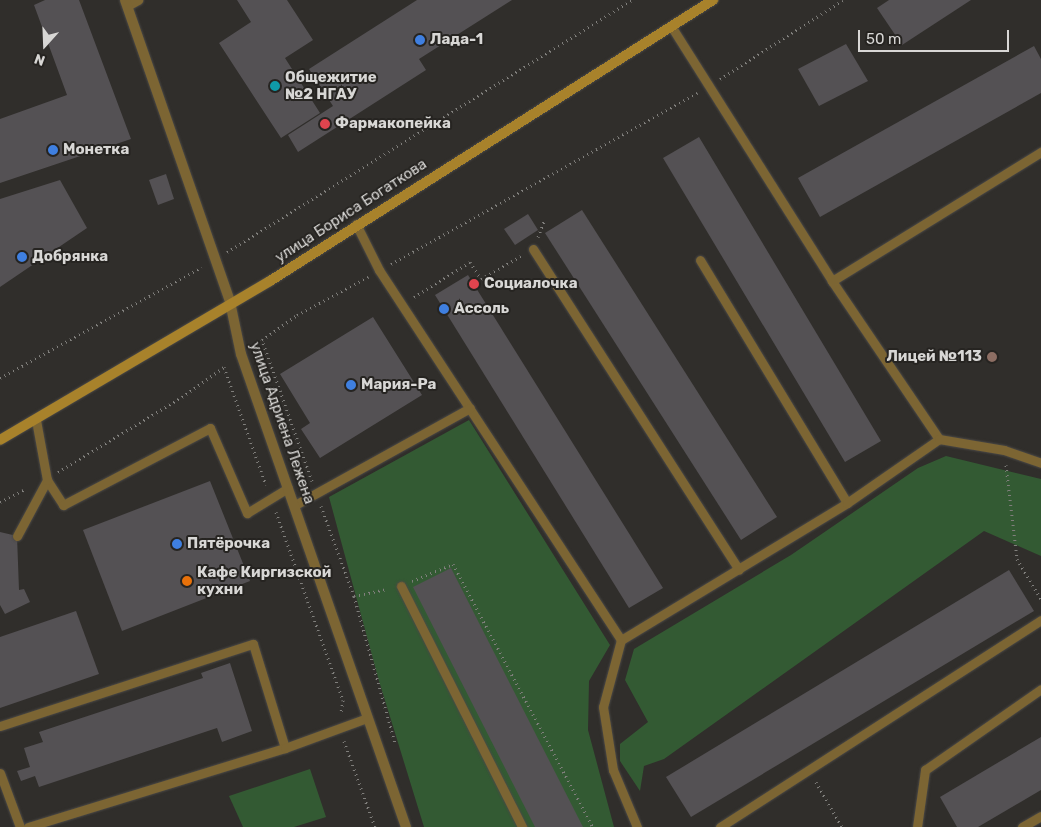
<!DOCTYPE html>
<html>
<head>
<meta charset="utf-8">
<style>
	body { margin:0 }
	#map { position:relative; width:1041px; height:827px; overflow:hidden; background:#302e2b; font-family:Rubik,sans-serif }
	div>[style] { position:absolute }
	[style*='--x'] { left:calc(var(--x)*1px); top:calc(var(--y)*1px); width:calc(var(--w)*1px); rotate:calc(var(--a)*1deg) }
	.green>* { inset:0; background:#335a33 }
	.building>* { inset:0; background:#545154 }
	.path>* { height:3px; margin-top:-1.5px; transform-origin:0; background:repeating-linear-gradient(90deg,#807f7c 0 1px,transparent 0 5px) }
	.roads { filter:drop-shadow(0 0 1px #4b4946) drop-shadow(0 0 1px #4b4946) }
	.service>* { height:9px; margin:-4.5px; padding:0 4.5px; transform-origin:4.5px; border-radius:4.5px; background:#7c6533 }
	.tertiary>* { height:10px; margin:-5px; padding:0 5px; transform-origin:5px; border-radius:5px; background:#7c6533 }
	.secondary>* { height:10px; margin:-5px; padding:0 5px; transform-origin:5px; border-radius:5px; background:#a8822b }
	.dots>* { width:14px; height:14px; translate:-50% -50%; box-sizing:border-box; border:2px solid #262421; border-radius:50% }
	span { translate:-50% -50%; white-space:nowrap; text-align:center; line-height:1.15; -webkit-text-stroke:4px #262421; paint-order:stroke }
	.poi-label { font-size:15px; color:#d8d7d5; font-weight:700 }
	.left { translate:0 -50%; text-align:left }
	.right { translate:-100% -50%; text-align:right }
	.street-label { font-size:15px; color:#d8d7d5 }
	.north { position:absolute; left:20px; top:20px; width:50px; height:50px; -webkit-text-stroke:4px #262421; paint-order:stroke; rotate:200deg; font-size:14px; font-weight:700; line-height:20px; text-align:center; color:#d8d7d5 }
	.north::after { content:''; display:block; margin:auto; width:18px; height:22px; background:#d8d7d5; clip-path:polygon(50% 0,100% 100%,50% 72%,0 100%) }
	.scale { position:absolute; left:858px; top:30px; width:151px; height:22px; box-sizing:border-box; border:2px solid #d8d7d5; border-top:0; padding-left:6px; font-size:15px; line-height:18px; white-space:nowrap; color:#d8d7d5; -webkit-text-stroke:4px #262421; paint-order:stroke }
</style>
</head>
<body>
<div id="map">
	<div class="green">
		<div style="clip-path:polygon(469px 420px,610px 645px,589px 681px,588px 730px,614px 827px,424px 827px,379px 681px,329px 497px)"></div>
		<div style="clip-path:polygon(946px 456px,1041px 479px,1041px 556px,984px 531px,664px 759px,644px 766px,640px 791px,620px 761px,620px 744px,648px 722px,625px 680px,634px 649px,791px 555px,918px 468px)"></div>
		<div style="clip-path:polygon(310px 769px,326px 817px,294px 827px,243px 827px,229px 796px)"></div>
	</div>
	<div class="building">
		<div style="clip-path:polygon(45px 0,79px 0,131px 139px,0 183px,0 119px,67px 95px,34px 5px)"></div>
		<div style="clip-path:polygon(237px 0,287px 0,313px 40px,285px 58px,320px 113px,281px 138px,219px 43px,251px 22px)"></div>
		<div style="clip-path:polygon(417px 0,512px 0,419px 59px,426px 70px,298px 152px,288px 135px,333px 106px,309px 69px)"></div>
		<div style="clip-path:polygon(889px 0,971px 0,902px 45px,877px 8px)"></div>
		<div style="clip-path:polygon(846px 44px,868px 81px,819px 106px,798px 69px)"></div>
		<div style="clip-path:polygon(1034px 46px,1041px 59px,1041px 93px,820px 217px,798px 178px)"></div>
		<div style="clip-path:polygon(699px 137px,881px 441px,845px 462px,663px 158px)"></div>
		<div style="clip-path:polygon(166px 174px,174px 199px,158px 205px,149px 180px)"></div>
		<div style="clip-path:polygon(60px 180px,87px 228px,0 287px,0 199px)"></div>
		<div style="clip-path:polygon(582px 210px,777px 517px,741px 540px,545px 233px)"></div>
		<div style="clip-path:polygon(528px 214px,538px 230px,515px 245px,504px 229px)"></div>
		<div style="clip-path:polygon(468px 275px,663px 588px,629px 608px,435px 295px)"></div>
		<div style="clip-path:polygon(373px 317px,422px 395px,320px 458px,301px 429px,310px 423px,280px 374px)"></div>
		<div style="clip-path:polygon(210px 481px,250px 581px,122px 631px,83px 530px)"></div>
		<div style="clip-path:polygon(0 532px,17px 536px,19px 590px,24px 589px,30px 602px,5px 614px,0 605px)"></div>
		<div style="clip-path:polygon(451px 568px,583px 827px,535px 827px,413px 587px)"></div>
		<div style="clip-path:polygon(1009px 570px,1034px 611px,691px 817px,666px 777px)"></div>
		<div style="clip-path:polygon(76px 611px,99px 674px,0 708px,0 637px)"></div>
		<div style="clip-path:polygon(230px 663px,252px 731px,222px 742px,217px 728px,39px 787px,35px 776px,21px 781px,17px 771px,30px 767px,24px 748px,43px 742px,39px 732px,203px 678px,201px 673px)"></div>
		<div style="clip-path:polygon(1041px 737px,1041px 790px,978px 827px,957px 827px,940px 797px)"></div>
	</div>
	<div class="path">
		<div style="--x:720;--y:79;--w:146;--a:-32.7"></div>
		<div style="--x:538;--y:237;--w:17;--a:-69"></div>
		<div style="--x:227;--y:252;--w:477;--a:-31.9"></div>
		<div style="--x:391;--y:264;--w:351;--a:-29.2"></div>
		<div style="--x:414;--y:297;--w:66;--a:-32"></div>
		<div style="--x:470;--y:262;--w:20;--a:57"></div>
		<div style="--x:481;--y:279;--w:46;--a:-29.9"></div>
		<div style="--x:0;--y:378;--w:230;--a:-28.8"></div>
		<div style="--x:1006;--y:465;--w:95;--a:83.3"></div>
		<div style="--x:1017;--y:559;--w:47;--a:59"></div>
		<div style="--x:58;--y:472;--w:145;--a:-31.2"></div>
		<div style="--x:182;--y:397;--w:52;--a:-35.5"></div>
		<div style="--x:224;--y:367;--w:125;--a:70.4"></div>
		<div style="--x:312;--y:481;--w:150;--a:-109.5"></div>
		<div style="--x:262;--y:340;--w:43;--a:-35.5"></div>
		<div style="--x:297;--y:315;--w:81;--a:-28.2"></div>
		<div style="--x:0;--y:502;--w:27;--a:-27"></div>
		<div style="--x:321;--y:506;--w:96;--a:69.9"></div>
		<div style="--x:354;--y:596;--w:153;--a:74.4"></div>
		<div style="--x:276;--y:512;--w:200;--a:70.4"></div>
		<div style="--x:343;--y:700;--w:13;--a:99"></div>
		<div style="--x:412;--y:581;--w:44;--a:-22.5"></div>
		<div style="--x:453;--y:564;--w:298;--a:62"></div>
		<div style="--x:354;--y:596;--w:34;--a:-12"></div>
		<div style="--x:344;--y:741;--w:91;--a:70.2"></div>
		<div style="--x:816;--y:782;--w:52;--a:60"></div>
	</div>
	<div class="roads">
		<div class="service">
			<div style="--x:127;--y:6;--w:13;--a:-29"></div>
			<div style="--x:671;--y:26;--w:302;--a:57.7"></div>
			<div style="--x:832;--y:281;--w:191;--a:55.9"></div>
			<div style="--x:356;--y:224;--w:51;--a:63.4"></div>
			<div style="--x:379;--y:270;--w:442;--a:56.8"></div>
			<div style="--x:533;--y:249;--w:381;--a:57.3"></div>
			<div style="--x:700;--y:260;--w:284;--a:58.8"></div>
			<div style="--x:832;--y:281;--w:246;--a:-31.7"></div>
			<div style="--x:47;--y:480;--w:30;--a:57"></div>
			<div style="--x:63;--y:505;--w:166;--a:-27.6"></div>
			<div style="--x:210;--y:428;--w:93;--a:66.5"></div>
			<div style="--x:247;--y:513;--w:48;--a:-31.4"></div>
			<div style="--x:295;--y:505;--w:200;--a:-29"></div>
			<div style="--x:17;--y:536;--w:64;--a:-61.8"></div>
			<div style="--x:47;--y:480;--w:61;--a:-100.4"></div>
			<div style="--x:401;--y:586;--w:270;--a:63.3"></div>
			<div style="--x:0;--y:726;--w:266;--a:-18"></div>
			<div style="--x:253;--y:644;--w:109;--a:72.9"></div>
			<div style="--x:0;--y:773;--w:58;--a:69.7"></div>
			<div style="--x:28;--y:827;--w:269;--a:-17.1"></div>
			<div style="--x:285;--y:748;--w:87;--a:-20.1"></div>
			<div style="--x:637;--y:827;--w:62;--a:-112.8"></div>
			<div style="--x:613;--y:770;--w:64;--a:-99"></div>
			<div style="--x:603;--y:707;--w:69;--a:-75"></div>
			<div style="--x:621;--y:640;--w:264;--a:-31.2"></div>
			<div style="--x:847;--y:503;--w:112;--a:-34.8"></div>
			<div style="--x:939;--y:439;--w:66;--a:9.6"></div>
			<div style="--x:1004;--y:450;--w:39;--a:19"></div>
			<div style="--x:720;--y:827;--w:382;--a:-32.8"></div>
			<div style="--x:917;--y:827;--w:58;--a:-82"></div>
			<div style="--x:925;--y:770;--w:141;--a:-34.9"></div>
			<div style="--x:1022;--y:827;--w:22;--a:-30"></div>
		</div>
		<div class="tertiary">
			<div style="--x:125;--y:0;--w:320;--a:70.8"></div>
			<div style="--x:230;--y:302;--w:53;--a:78.1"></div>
			<div style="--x:241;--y:354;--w:501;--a:70.77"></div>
		</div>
		<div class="secondary">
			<div style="--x:0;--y:440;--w:313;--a:-30.5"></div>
			<div style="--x:270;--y:281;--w:525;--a:-32.39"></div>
		</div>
	</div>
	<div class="dots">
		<div style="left:420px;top:40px;background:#3f7fe0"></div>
		<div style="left:275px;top:86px;background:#0f9aa8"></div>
		<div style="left:325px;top:124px;background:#e0444e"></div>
		<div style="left:53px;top:150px;background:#3f7fe0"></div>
		<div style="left:22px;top:257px;background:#3f7fe0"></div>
		<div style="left:474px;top:284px;background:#e0444e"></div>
		<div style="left:444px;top:309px;background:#3f7fe0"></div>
		<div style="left:992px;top:357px;background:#8d6e63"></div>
		<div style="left:351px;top:385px;background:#3f7fe0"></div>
		<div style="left:177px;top:544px;background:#3f7fe0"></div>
		<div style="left:187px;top:581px;background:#e8710a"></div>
	</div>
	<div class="poi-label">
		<span class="left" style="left:430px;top:40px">Лада-1</span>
		<span class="left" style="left:285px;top:86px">Общежитие<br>№2 НГАУ</span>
		<span class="left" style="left:335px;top:124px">Фармакопейка</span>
		<span class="left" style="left:63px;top:150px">Монетка</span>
		<span class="left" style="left:32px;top:257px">Добрянка</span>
		<span class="left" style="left:484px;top:284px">Социалочка</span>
		<span class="left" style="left:454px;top:309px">Ассоль</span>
		<span class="right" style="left:982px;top:357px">Лицей №113</span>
		<span class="left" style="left:361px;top:385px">Мария-Ра</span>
		<span class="left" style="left:187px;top:544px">Пятёрочка</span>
		<span class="left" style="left:197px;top:581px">Кафе Киргизской<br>кухни</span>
	</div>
	<div class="street-label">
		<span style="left:351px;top:211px;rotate:-33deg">улица Бориса Богаткова</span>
		<span style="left:282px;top:423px;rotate:71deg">улица Адриена Лежена</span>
	</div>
	<div class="north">N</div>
	<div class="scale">50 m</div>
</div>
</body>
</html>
